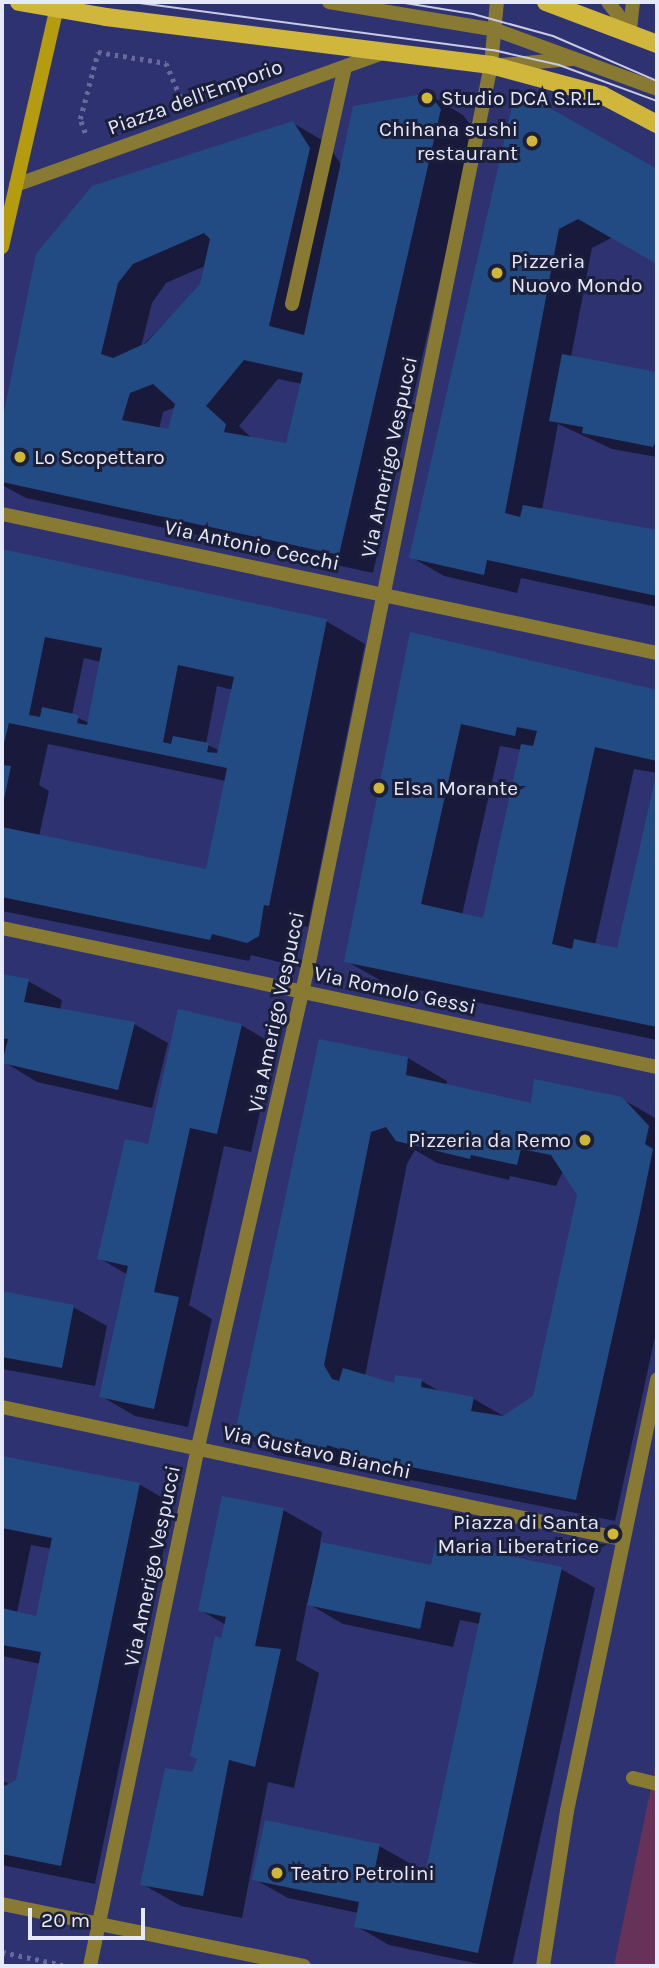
<!DOCTYPE html>
<html>
<head>
<meta charset="utf-8">
<style>
	body { margin:0 }
	#map { position:relative; width:659px; height:1968px; overflow:hidden; background:#2f3270; font-family:Karla,sans-serif }
	div>[style] { position:absolute }
	[style*='--x'] { left:calc(var(--x)*1px); top:calc(var(--y)*1px); width:calc(var(--w)*1px); rotate:calc(var(--a)*1deg) }
	.green>* { inset:0; background:#67325a }
	.shadow>* { inset:0; background:#0007 }
	.building>* { inset:0; background:#234b83 }
	.path>* { height:4.5px; margin-top:-2.25px; transform-origin:0; background:repeating-linear-gradient(90deg,#686b9a 0 3.5px,transparent 0 8.5px) }
	.service>* { height:14px; margin:-7px; padding:0 7px; transform-origin:7px; border-radius:7px; background:#897a33 }
	.pedestrian>* { height:14px; margin:-7px; padding:0 7px; transform-origin:7px; border-radius:7px; background:#897a33 }
	.minor>* { height:14px; margin:-7px; padding:0 7px; transform-origin:7px; border-radius:7px; background:#897a33 }
	.secondary>* { height:14px; margin:-7px; padding:0 7px; transform-origin:7px; border-radius:7px; background:#b49c0e }
	.primary>* { height:18px; margin:-9px; padding:0 9px; transform-origin:9px; border-radius:9px; background:#d0b73b }
	.tram>* { height:2px; margin:-1px; padding:0 1px; transform-origin:1px; border-radius:1px; background:#c8cbe3 }
	.dots>* { width:19px; height:19px; translate:-50% -50%; box-sizing:border-box; border:4px solid #1c1f3a; border-radius:50% }
	span { translate:-50% -50%; white-space:nowrap; text-align:center; line-height:1.15; -webkit-text-stroke:6px #1c1f3a; paint-order:stroke }
	.street-label { font-size:21px; color:#e6e9f9 }
	.poi-label { font-size:21px; color:#e6e9f9 }
	.left { translate:0 -50%; text-align:left }
	.right { translate:-100% -50%; text-align:right }
	.frame { position:absolute; inset:0; border:4px solid #e6e9f9; pointer-events:none }
	.scale { position:absolute; left:28px; top:1908px; width:117px; height:32px; box-sizing:border-box; border:4px solid #e6e9f9; border-top:0; padding-left:9px; font-size:21px; line-height:24px; white-space:nowrap; color:#e6e9f9; -webkit-text-stroke:5px #1c1f3a; paint-order:stroke }
</style>
</head>
<body>
<div id="map">
	<div class="green">
		<div style="clip-path:polygon(657px 1756px,657px 1966px,614px 1966px,652px 1783px)"></div>
	</div>
	<div class="shadow">
		<div style="clip-path:polygon(evenodd,429px 95px,463px 115px,474px 130px,373px 573px,26px 498px,2px 485px,2px 431px,38px 254px,293px 123px,327px 143px,342px 166px,429px 95px,205px 266px,201px 285px,141px 347px,152px 303px,166px 283px,205px 266px,429px 95px,278px 379px,302px 384px,287px 445px,253px 439px,239px 426px,278px 379px,429px 95px,176px 407px,169px 431px,159px 429px,163px 412px,176px 407px)"></div>
		<div style="clip-path:polygon(534px 101px,657px 170px,657px 263px,613px 237px,592px 248px,571px 357px,657px 374px,657px 457px,612px 449px,558px 424px,542px 510px,657px 531px,657px 607px,521px 578px,517px 593px,444px 576px,411px 557px)"></div>
		<div style="clip-path:polygon(evenodd,2px 551px,326px 621px,365px 644px,308px 927px,303px 926px,297px 958px,287px 964px,251px 955px,249px 961px,2px 911px,2px 551px,84px 658px,101px 662px,89px 723px,72px 715px,84px 658px,2px 551px,217px 686px,233px 690px,220px 751px,206px 744px,217px 686px,2px 551px,48px 744px,226px 781px,207px 871px,39px 836px,49px 791px,39px 785px,48px 744px)"></div>
		<div style="clip-path:polygon(evenodd,412px 634px,657px 691px,657px 773px,634px 769px,595px 945px,618px 950px,657px 774px,657px 1040px,385px 983px,346px 961px,412px 634px,500px 746px,522px 750px,484px 920px,462px 915px,500px 746px)"></div>
		<div style="clip-path:polygon(2px 976px,28px 981px,62px 1000px,60px 1010px,134px 1024px,168px 1043px,152px 1108px,37px 1082px,4px 1062px)"></div>
		<div style="clip-path:polygon(241px 1025px,275px 1045px,251px 1152px,224px 1146px,189px 1305px,212px 1319px,188px 1427px,135px 1416px,101px 1396px,128px 1275px,99px 1258px,150px 1146px)"></div>
		<div style="clip-path:polygon(evenodd,320px 1041px,408px 1058px,447px 1081px,446px 1086px,533px 1105px,622px 1099px,657px 1119px,657px 1328px,615px 1521px,406px 1479px,366px 1466px,365px 1471px,276px 1455px,237px 1432px,320px 1041px,415px 1150px,437px 1163px,509px 1180px,510px 1176px,556px 1186px,563px 1171px,579px 1194px,534px 1397px,505px 1417px,474px 1399px,442px 1393px,422px 1381px,396px 1377px,396px 1385px,365px 1376px,407px 1164px,415px 1150px)"></div>
		<div style="clip-path:polygon(2px 1293px,73px 1307px,107px 1326px,95px 1386px,2px 1369px)"></div>
		<div style="clip-path:polygon(evenodd,2px 1458px,139px 1484px,173px 1504px,95px 1884px,2px 1865px,2px 1780px,10px 1785px,18px 1782px,41px 1664px,2px 1656px,2px 1458px,31px 1545px,52px 1549px,37px 1618px,17px 1613px,31px 1545px)"></div>
		<div style="clip-path:polygon(283px 1510px,322px 1532px,320px 1543px,432px 1567px,561px 1569px,595px 1588px,512px 1966px,488px 1966px,389px 1945px,356px 1926px,358px 1913px,288px 1898px,254px 1879px,379px 1846px,413px 1865px,410px 1877px,425px 1880px,480px 1624px,460px 1620px,453px 1647px,343px 1624px,307px 1603px,296px 1660px,319px 1673px,294px 1788px,268px 1782px,242px 1918px,181px 1906px,142px 1884px,198px 1759px,226px 1625px,200px 1610px)"></div>
	</div>
	<div class="building">
		<div style="clip-path:polygon(evenodd,429px 93px,441px 109px,339px 555px,2px 482px,2px 422px,36px 254px,92px 186px,293px 121px,310px 148px,269px 326px,304px 335px,353px 106px,429px 93px,204px 233px,210px 239px,200px 284px,146px 343px,113px 358px,101px 354px,118px 283px,133px 264px,204px 233px,429px 93px,244px 360px,303px 373px,286px 443px,224px 432px,226px 424px,206px 406px,244px 360px,429px 93px,153px 384px,175px 404px,168px 429px,122px 420px,130px 393px,153px 384px)"></div>
		<div style="clip-path:polygon(534px 99px,657px 169px,657px 264px,578px 219px,559px 229px,505px 513px,520px 517px,523px 505px,657px 530px,657px 596px,487px 560px,484px 575px,409px 558px,513px 102px)"></div>
		<div style="clip-path:polygon(562px 354px,657px 372px,657px 440px,653px 447px,582px 433px,583px 427px,549px 421px)"></div>
		<div style="clip-path:polygon(evenodd,2px 549px,327px 619px,269px 906px,264px 905px,259px 936px,247px 943px,212px 934px,210px 940px,2px 897px,2px 827px,206px 869px,227px 768px,9px 723px,2px 751px,2px 549px,45px 637px,102px 648px,87px 725px,77px 723px,79px 715px,42px 707px,40px 717px,29px 715px,45px 637px,2px 549px,178px 665px,234px 677px,217px 753px,207px 752px,209px 743px,173px 736px,171px 744px,163px 742px,178px 665px)"></div>
		<div style="clip-path:polygon(evenodd,410px 632px,657px 690px,657px 761px,595px 747px,552px 944px,572px 949px,574px 939px,617px 948px,657px 771px,657px 1027px,344px 962px,410px 632px,461px 724px,515px 736px,517px 727px,537px 731px,533px 746px,521px 744px,483px 918px,421px 904px,461px 724px)"></div>
		<div style="clip-path:polygon(2px 765px,11px 766px,3px 804px,2px 803px)"></div>
		<div style="clip-path:polygon(2px 974px,29px 979px,24px 1002px,135px 1022px,118px 1090px,2px 1063px,8px 1039px,2px 1038px)"></div>
		<div style="clip-path:polygon(178px 1009px,242px 1024px,217px 1134px,190px 1128px,154px 1292px,179px 1297px,154px 1409px,99px 1397px,128px 1266px,97px 1259px,125px 1139px,148px 1144px)"></div>
		<div style="clip-path:polygon(evenodd,319px 1039px,408px 1057px,406px 1075px,531px 1103px,534px 1079px,622px 1097px,649px 1126px,645px 1144px,653px 1149px,641px 1208px,576px 1500px,366px 1458px,327px 1445px,326px 1450px,235px 1433px,319px 1039px,386px 1127px,396px 1141px,470px 1159px,471px 1155px,517px 1165px,521px 1149px,551px 1155px,577px 1195px,533px 1396px,503px 1416px,471px 1411px,474px 1397px,421px 1387px,422px 1379px,395px 1375px,394px 1383px,343px 1368px,339px 1381px,332px 1379px,324px 1365px,371px 1132px,386px 1127px)"></div>
		<div style="clip-path:polygon(2px 1291px,74px 1305px,62px 1368px,2px 1357px)"></div>
		<div style="clip-path:polygon(2px 1456px,140px 1483px,61px 1866px,2px 1854px,2px 1787px,16px 1780px,41px 1652px,2px 1645px,2px 1608px,36px 1616px,52px 1538px,2px 1528px)"></div>
		<div style="clip-path:polygon(222px 1496px,284px 1508px,255px 1646px,281px 1649px,255px 1767px,229px 1760px,203px 1896px,140px 1885px,165px 1768px,192px 1772px,197px 1759px,190px 1756px,215px 1636px,221px 1638px,226px 1617px,198px 1611px)"></div>
		<div style="clip-path:polygon(436px 1541px,562px 1567px,478px 1953px,354px 1927px,359px 1902px,252px 1880px,265px 1820px,380px 1844px,375px 1868px,424px 1878px,481px 1613px,426px 1601px,420px 1629px,307px 1605px,321px 1542px,431px 1565px)"></div>
	</div>
	<div class="path">
		<div style="--x:85;--y:133;--w:15;--a:-110"></div>
		<div style="--x:80;--y:119;--w:69;--a:-75"></div>
		<div style="--x:98;--y:52;--w:69;--a:9.2"></div>
		<div style="--x:166;--y:63;--w:39;--a:67"></div>
		<div style="--x:2;--y:1952;--w:62;--a:12"></div>
	</div>
	<div class="service">
		<div style="--x:329;--y:2;--w:169;--a:9.5"></div>
		<div style="--x:496;--y:30;--w:171;--a:20.1"></div>
		<div style="--x:608;--y:2;--w:36;--a:52"></div>
		<div style="--x:630;--y:30;--w:28;--a:-84"></div>
		<div style="--x:502;--y:65;--w:70;--a:-4.9"></div>
		<div style="--x:292;--y:304;--w:243;--a:-77.4"></div>
	</div>
	<div class="pedestrian">
		<div style="--x:633;--y:1778;--w:25;--a:14"></div>
	</div>
	<div class="minor">
		<div style="--x:16;--y:185;--w:390;--a:-19.8"></div>
		<div style="--x:2;--y:514;--w:670;--a:11.98"></div>
		<div style="--x:2;--y:928;--w:670;--a:11.98"></div>
		<div style="--x:2;--y:1407;--w:634;--a:12.02"></div>
		<div style="--x:2;--y:1904;--w:308;--a:11.6"></div>
		<div style="--x:90;--y:1966;--w:530;--a:-78.24"></div>
		<div style="--x:198;--y:1447;--w:503;--a:-77.12"></div>
		<div style="--x:310;--y:957;--w:910;--a:-78.53"></div>
		<div style="--x:491;--y:65;--w:63;--a:-84.6"></div>
		<div style="--x:543;--y:1966;--w:157;--a:-81.2"></div>
		<div style="--x:567;--y:1811;--w:441;--a:-78.2"></div>
	</div>
	<div class="secondary">
		<div style="--x:2;--y:247;--w:251;--a:-77.1"></div>
	</div>
	<div class="primary">
		<div style="--x:19;--y:2;--w:88;--a:9.8"></div>
		<div style="--x:106;--y:17;--w:388;--a:7.1"></div>
		<div style="--x:491;--y:65;--w:115;--a:15.1"></div>
		<div style="--x:602;--y:95;--w:62;--a:27.8"></div>
		<div style="--x:546;--y:2;--w:119;--a:20.7"></div>
	</div>
	<div class="tram">
		<div style="--x:132;--y:2;--w:364;--a:7.6"></div>
		<div style="--x:493;--y:50;--w:68;--a:12.8"></div>
		<div style="--x:559;--y:65;--w:104;--a:20.2"></div>
		<div style="--x:399;--y:2;--w:75;--a:9.2"></div>
		<div style="--x:473;--y:14;--w:83;--a:15.4"></div>
		<div style="--x:553;--y:36;--w:113;--a:23.4"></div>
	</div>
	<div class="dots">
		<div style="left:427px;top:98px;background:#d1b736"></div>
		<div style="left:532px;top:141px;background:#d1b736"></div>
		<div style="left:497px;top:273px;background:#d1b736"></div>
		<div style="left:20px;top:457px;background:#d1b736"></div>
		<div style="left:379px;top:788px;background:#d1b736"></div>
		<div style="left:585px;top:1140px;background:#d1b736"></div>
		<div style="left:613px;top:1534px;background:#d1b736"></div>
		<div style="left:277px;top:1873px;background:#d1b736"></div>
	</div>
	<div class="street-label">
		<span style="left:195px;top:97px;rotate:-20deg">Piazza dell'Emporio</span>
		<span style="left:389px;top:457px;rotate:-78deg">Via Amerigo Vespucci</span>
		<span style="left:252px;top:545px;rotate:12deg">Via Antonio Cecchi</span>
		<span style="left:395px;top:990px;rotate:12deg">Via Romolo Gessi</span>
		<span style="left:276px;top:1012px;rotate:-78deg">Via Amerigo Vespucci</span>
		<span style="left:317px;top:1452px;rotate:12deg">Via Gustavo Bianchi</span>
		<span style="left:152px;top:1566px;rotate:-78deg">Via Amerigo Vespucci</span>
	</div>
	<div class="poi-label">
		<span class="left" style="left:441px;top:98px">Studio DCA S.R.L.</span>
		<span class="right" style="left:518px;top:141px">Chihana sushi<br>restaurant</span>
		<span class="left" style="left:511px;top:273px">Pizzeria<br>Nuovo Mondo</span>
		<span class="left" style="left:34px;top:457px">Lo Scopettaro</span>
		<span class="left" style="left:393px;top:788px">Elsa Morante</span>
		<span class="right" style="left:571px;top:1140px">Pizzeria da Remo</span>
		<span class="right" style="left:599px;top:1534px">Piazza di Santa<br>Maria Liberatrice</span>
		<span class="left" style="left:291px;top:1873px">Teatro Petrolini</span>
	</div>
	<div class="frame"></div>
	<div class="scale">20 m</div>
</div>
</body>
</html>
